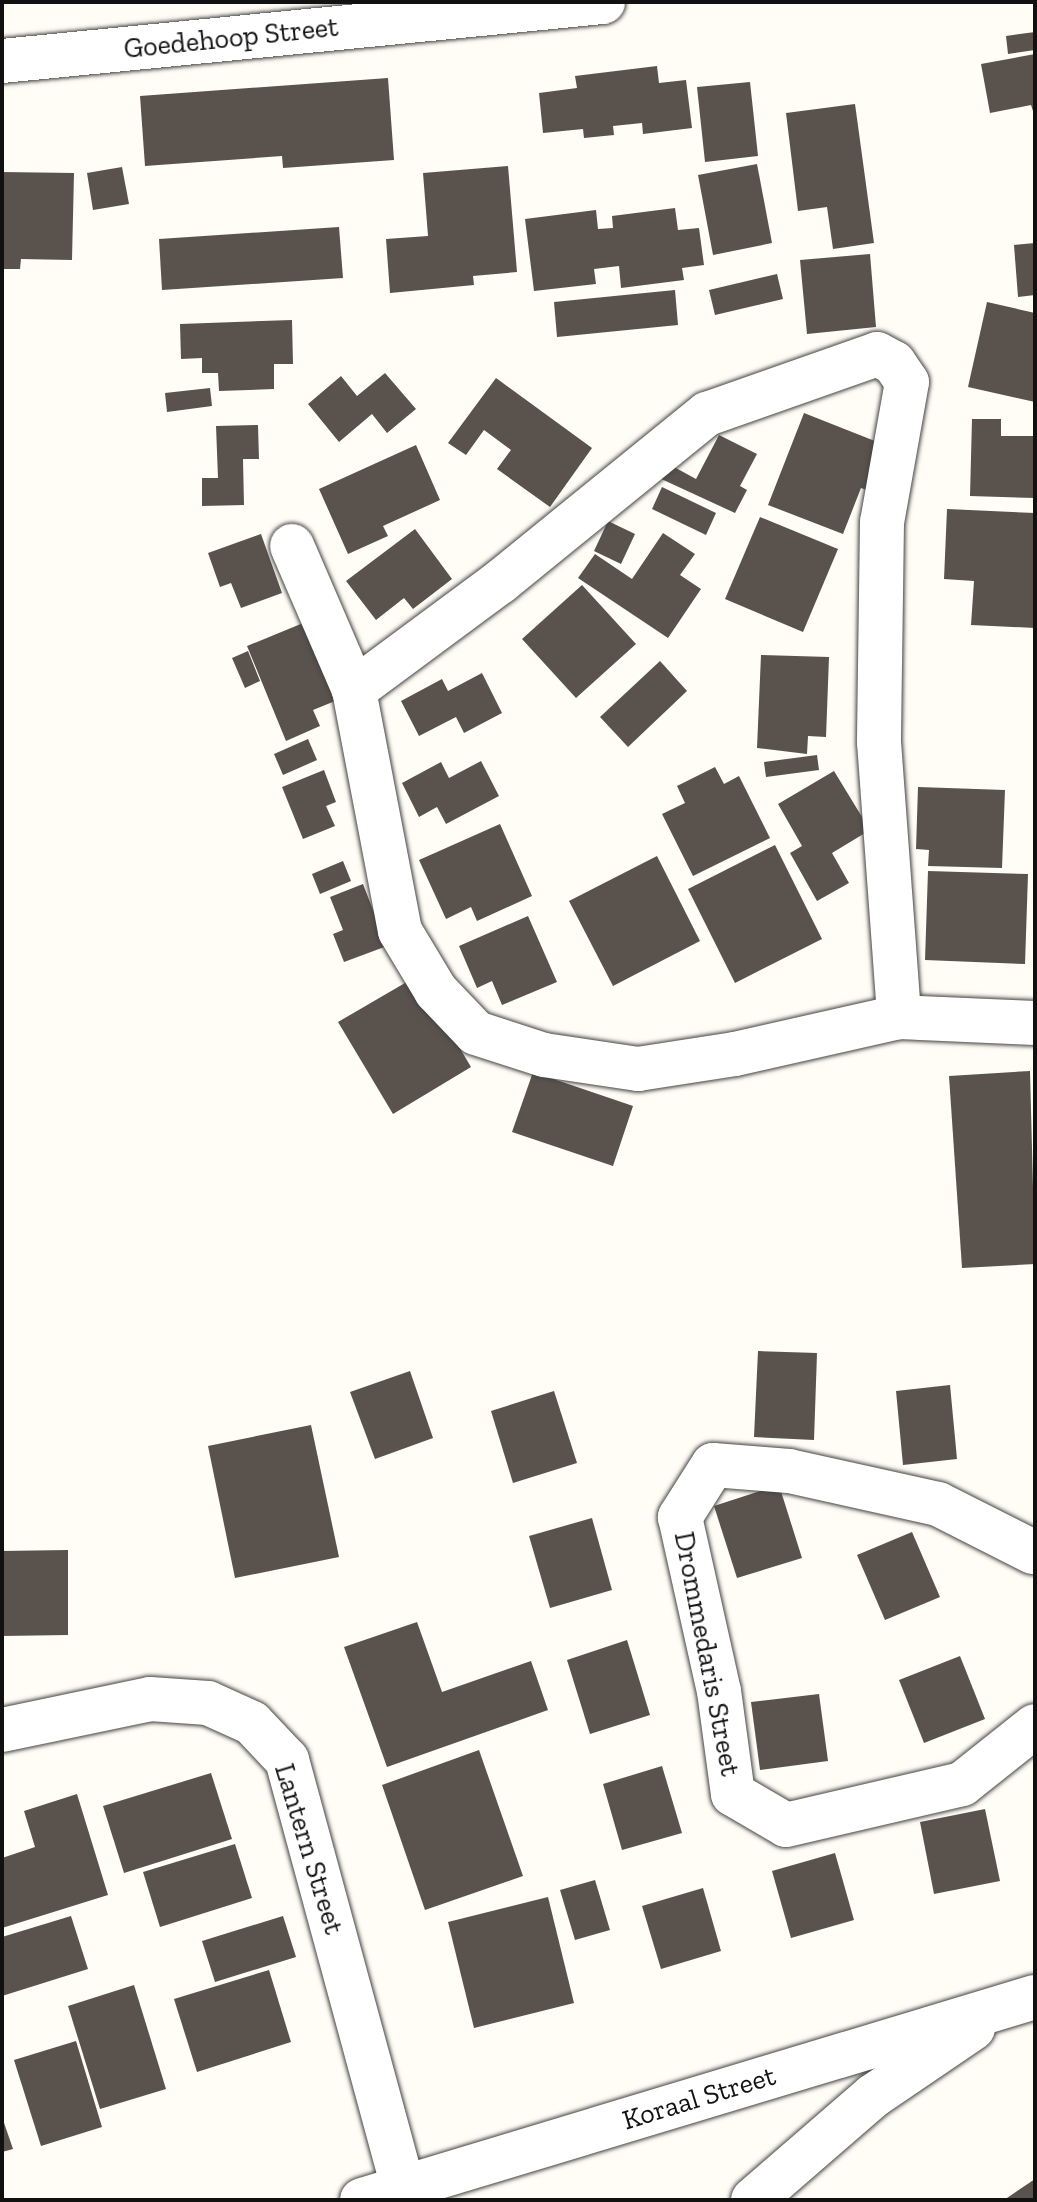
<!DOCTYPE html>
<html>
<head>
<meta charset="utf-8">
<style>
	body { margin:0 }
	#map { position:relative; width:1037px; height:2202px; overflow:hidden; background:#fffdf5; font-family:"Zilla Slab",serif }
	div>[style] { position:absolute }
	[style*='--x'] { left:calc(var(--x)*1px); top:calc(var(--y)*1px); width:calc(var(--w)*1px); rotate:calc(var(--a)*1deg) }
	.building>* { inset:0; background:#5a524d }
	.roads { filter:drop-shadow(0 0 2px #444) drop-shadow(0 0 2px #444) }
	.minor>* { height:44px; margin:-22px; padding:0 22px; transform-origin:22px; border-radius:22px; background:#fff }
	.tertiary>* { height:44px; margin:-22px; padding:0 22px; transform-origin:22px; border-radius:22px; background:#fff }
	span { translate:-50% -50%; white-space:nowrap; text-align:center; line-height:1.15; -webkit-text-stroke:8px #fff; paint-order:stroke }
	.street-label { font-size:28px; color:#111 }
	.frame { position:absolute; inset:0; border:4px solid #111; pointer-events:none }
</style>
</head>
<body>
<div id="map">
	<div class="building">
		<div style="clip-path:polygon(1035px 32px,1035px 50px,1008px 54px,1006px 36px)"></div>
		<div style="clip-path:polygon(1035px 54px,1035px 117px,1031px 105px,990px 113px,981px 64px)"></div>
		<div style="clip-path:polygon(657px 66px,659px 83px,686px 80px,692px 128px,643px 134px,642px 123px,613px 126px,614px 135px,584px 138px,583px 129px,543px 133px,539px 93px,577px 88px,575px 76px)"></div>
		<div style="clip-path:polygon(388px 78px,394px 160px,283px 168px,282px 156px,145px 166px,140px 96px)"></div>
		<div style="clip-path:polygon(750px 82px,758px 156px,705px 162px,697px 87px)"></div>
		<div style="clip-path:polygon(855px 104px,874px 243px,833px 249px,827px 207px,798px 211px,786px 113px)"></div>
		<div style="clip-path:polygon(757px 164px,772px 243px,713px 255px,698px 175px)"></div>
		<div style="clip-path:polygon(508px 166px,517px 272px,473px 276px,474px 285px,390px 293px,386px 239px,428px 236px,423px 173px)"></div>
		<div style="clip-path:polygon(122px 167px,129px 204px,93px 210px,87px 173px)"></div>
		<div style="clip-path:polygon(2px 172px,74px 173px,72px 260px,21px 259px,20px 269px,2px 269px)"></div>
		<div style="clip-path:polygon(675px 208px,678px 230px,699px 228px,704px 265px,682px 268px,684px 280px,621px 288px,619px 266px,594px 269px,596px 284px,534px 291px,525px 219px,596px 210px,598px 229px,613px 228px,612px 216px)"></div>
		<div style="clip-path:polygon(339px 227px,343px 278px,162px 290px,159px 239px)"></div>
		<div style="clip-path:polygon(1035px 243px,1035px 295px,1018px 297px,1014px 245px)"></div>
		<div style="clip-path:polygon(870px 254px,876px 327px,807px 334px,800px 260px)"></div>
		<div style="clip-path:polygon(777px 274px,783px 299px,715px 315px,709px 290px)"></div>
		<div style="clip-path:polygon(675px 290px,678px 325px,557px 337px,554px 302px)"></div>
		<div style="clip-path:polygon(987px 302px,1035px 313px,1035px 402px,968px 387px)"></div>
		<div style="clip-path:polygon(292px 320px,293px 364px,274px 364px,274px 389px,219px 391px,218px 373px,202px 373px,202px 358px,181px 359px,180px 324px)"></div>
		<div style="clip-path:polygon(385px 373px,416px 409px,387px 433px,372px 414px,339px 442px,308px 404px,341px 376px,357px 396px)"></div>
		<div style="clip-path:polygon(496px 378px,592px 448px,550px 507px,497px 469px,511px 450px,484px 430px,466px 455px,448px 443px)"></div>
		<div style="clip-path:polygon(210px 388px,212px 406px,167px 412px,165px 393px)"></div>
		<div style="clip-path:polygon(804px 413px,890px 447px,872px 492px,861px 488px,843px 534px,768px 505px)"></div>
		<div style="clip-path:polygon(972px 419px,1001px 419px,1001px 436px,1035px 436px,1035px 498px,970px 496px)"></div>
		<div style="clip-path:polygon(258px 425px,259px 459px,243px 459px,244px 505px,202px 506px,202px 478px,218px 478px,216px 426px)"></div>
		<div style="clip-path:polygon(719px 435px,757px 454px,740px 486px,747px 490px,735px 513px,657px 477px,665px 462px,696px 479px)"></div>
		<div style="clip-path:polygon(416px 445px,440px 500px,383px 526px,388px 536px,348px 554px,319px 489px)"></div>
		<div style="clip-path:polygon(662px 487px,716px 513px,706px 535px,652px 509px)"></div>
		<div style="clip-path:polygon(947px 509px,1035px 513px,1035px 628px,971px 625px,974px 581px,944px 579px)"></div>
		<div style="clip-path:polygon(760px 517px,838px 549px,803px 632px,725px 599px)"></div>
		<div style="clip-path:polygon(608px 521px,635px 534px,621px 564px,594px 551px)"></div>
		<div style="clip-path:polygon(415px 529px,452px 579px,413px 609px,404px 598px,376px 620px,346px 581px)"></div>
		<div style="clip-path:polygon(663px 533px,695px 554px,680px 575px,701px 589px,668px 638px,578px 578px,595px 554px,632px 579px)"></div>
		<div style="clip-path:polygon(261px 534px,282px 593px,241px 608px,231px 583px,220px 587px,208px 553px)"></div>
		<div style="clip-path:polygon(582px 585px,636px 644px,576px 698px,522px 639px)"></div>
		<div style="clip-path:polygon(308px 621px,340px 699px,313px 710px,320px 726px,286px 741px,247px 646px)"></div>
		<div style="clip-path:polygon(248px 651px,260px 681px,245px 688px,232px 658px)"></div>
		<div style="clip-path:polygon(761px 655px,829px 657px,826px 737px,808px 736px,807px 754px,757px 748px)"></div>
		<div style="clip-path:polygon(660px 661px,687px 691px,628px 747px,600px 717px)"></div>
		<div style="clip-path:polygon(482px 673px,502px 713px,464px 733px,456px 717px,419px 736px,401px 701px,442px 679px,448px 691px)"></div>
		<div style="clip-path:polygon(308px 739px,317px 760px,283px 775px,274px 754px)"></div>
		<div style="clip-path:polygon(817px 755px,819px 770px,766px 777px,764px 762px)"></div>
		<div style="clip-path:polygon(481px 761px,499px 796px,446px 824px,437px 807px,419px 817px,402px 783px,441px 762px,449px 778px)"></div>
		<div style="clip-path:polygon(715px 767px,724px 784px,739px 776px,770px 838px,693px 876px,662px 814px,685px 803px,677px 786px)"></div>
		<div style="clip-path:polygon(324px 770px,336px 802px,326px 806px,335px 826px,303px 839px,282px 787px)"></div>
		<div style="clip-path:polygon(834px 771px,870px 830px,832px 853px,849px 883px,817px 901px,790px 853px,802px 846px,778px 804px)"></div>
		<div style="clip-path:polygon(918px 787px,1005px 790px,1002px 868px,928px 866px,929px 850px,916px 849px)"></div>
		<div style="clip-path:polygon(500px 824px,532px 896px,477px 921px,471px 907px,446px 919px,419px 860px)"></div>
		<div style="clip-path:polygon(775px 845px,822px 939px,735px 983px,688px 889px)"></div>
		<div style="clip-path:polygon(657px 856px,700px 941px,613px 986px,569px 901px)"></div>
		<div style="clip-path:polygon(343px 861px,351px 881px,320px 894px,312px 874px)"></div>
		<div style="clip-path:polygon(928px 871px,1028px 874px,1025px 964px,925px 960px)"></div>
		<div style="clip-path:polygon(363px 884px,387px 946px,344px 962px,333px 934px,343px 930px,330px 897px)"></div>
		<div style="clip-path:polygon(528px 916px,557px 982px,502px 1005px,492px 981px,477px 988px,459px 946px)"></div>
		<div style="clip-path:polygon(417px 976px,471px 1067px,393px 1114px,338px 1022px)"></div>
		<div style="clip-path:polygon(1030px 1071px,1035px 1264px,962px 1268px,949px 1076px)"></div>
		<div style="clip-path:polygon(533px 1072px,633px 1106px,613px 1166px,512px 1132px)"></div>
		<div style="clip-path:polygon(758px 1351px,817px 1353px,814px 1440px,754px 1437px)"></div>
		<div style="clip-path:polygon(410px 1371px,433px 1438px,375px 1459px,350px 1392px)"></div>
		<div style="clip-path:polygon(950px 1385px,957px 1459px,903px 1465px,896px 1391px)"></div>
		<div style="clip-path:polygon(554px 1391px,577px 1463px,513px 1483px,491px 1411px)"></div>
		<div style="clip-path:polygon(311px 1425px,339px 1557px,235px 1578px,208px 1446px)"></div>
		<div style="clip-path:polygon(779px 1485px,802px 1558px,737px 1578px,714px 1506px)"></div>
		<div style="clip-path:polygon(592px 1518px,612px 1590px,550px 1608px,529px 1536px)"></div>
		<div style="clip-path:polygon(912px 1532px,940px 1597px,885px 1620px,857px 1555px)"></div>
		<div style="clip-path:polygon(68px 1550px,68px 1635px,2px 1636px,2px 1551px)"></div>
		<div style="clip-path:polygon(417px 1622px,442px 1692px,531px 1661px,548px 1710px,387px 1767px,344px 1647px)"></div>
		<div style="clip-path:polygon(627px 1640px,650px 1715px,590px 1734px,567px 1660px)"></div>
		<div style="clip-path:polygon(960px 1656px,985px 1719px,924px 1743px,899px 1680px)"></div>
		<div style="clip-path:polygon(819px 1694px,828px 1761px,760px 1770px,751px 1702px)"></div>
		<div style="clip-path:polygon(479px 1750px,523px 1876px,425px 1910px,382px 1785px)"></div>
		<div style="clip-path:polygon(662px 1766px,682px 1833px,622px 1850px,603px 1784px)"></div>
		<div style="clip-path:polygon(211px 1773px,232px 1839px,124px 1873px,103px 1806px)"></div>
		<div style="clip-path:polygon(77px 1794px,108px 1895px,2px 1928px,2px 1858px,35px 1847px,24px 1811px)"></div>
		<div style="clip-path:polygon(985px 1809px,1000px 1881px,934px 1894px,920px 1822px)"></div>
		<div style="clip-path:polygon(235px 1844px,252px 1898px,160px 1927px,143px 1872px)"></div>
		<div style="clip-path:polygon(835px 1853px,854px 1920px,791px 1938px,772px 1871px)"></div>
		<div style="clip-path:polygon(595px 1880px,610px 1930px,575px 1940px,560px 1890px)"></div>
		<div style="clip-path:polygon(703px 1888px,721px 1951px,661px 1969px,642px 1906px)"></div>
		<div style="clip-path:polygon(548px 1897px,574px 2003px,474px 2028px,448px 1922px)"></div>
		<div style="clip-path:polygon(71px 1916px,88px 1969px,2px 1996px,2px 1937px)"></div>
		<div style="clip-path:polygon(283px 1916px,296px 1957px,215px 1982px,202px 1941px)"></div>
		<div style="clip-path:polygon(269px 1970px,291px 2042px,197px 2072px,174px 1999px)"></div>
		<div style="clip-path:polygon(134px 1985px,166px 2089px,100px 2109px,68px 2006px)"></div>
		<div style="clip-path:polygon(76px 2041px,102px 2127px,41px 2146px,14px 2060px)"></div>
		<div style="clip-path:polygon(2px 2117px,13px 2149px,2px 2152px)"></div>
		<div style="clip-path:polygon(1035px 2179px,1035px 2200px,1004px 2200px)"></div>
	</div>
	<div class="roads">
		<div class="minor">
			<div style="--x:2;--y:61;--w:604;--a:-5.61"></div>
			<div style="--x:292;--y:546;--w:157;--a:66.7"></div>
			<div style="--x:354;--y:690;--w:245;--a:79.2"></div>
			<div style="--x:400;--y:931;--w:70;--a:59"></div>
			<div style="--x:436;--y:991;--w:58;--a:46.4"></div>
			<div style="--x:476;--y:1033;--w:71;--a:17.9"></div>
			<div style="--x:544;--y:1055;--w:95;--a:8.5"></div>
			<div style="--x:638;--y:1069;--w:98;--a:-8.8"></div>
			<div style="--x:735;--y:1054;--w:168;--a:-12.7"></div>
			<div style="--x:899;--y:1017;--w:136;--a:2.5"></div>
			<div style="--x:354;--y:690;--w:182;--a:-36.5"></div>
			<div style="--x:500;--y:582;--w:267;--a:-39.1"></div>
			<div style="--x:707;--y:414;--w:180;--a:-19.4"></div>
			<div style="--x:877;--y:354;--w:19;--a:28"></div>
			<div style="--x:894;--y:363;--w:23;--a:56"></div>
			<div style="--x:907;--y:382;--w:142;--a:100.1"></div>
			<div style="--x:882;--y:522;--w:220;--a:90.8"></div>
			<div style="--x:879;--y:742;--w:276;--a:85.8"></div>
			<div style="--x:1033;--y:1552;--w:106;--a:-153.2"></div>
			<div style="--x:938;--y:1504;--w:153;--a:-167.5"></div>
			<div style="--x:789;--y:1471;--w:76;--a:-175.5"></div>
			<div style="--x:713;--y:1465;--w:62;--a:122.4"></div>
			<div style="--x:680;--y:1517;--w:178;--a:77.4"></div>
			<div style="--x:719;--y:1691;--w:104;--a:82.3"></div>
			<div style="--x:733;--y:1794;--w:61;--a:30.3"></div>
			<div style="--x:786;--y:1825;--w:181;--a:-13.1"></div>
			<div style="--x:962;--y:1784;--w:93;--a:-38.5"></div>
			<div style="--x:2;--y:1730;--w:151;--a:-11.8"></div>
			<div style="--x:150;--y:1699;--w:58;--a:3.9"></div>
			<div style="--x:208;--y:1703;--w:48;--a:24.4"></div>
			<div style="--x:252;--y:1723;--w:51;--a:46.6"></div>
			<div style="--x:287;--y:1760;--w:443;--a:74.8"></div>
		</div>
		<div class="tertiary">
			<div style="--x:362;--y:2200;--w:703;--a:-16.79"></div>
			<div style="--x:753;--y:2200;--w:159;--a:-40.9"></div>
			<div style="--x:873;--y:2096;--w:121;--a:-34.2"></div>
		</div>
	</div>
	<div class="street-label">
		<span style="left:231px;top:38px;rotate:-6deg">Goedehoop Street</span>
		<span style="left:707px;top:1654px;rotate:79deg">Drommedaris Street</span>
		<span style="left:309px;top:1849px;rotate:73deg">Lantern Street</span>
		<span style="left:699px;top:2098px;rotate:-17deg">Koraal Street</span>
	</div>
	<div class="frame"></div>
</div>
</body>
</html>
